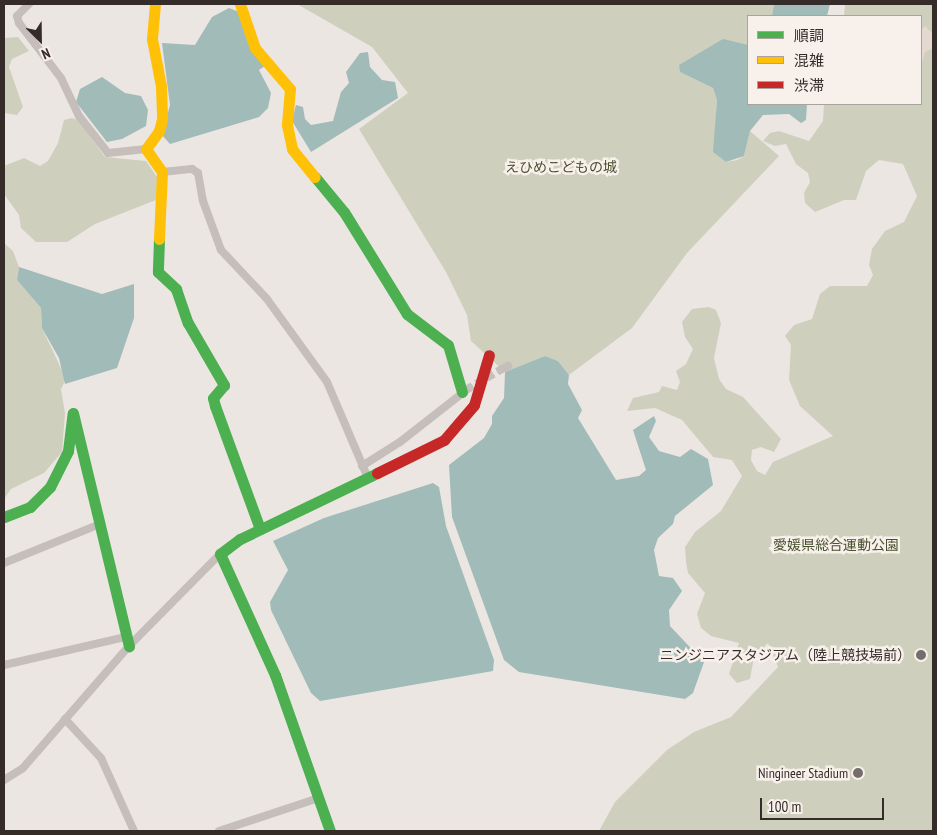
<!DOCTYPE html>
<html>
<head>
<meta charset="utf-8">
<style>
	body { margin:0 }
	#map { position:relative; width:937px; height:835px; overflow:hidden; background:#ece6e3; font-family:"PT Sans Narrow","Noto Sans JP",sans-serif }
	div>[style] { position:absolute }
	[style*='--x'] { left:calc(var(--x)*1px); top:calc(var(--y)*1px); width:calc(var(--w)*1px); rotate:calc(var(--a)*1deg) }
	.green>* { inset:0; background:#cfcfbe }
	.plaza>* { inset:0; background:#e5d8d1 }
	.water>* { inset:0; background:#a1bbb8 }
	.street-tunnel>* { height:8px; margin-top:-4px; transform-origin:0; background:repeating-linear-gradient(90deg,#c7c1be 0 8px,transparent 0 12px) }
	.street>* { height:8px; margin:-4px; padding:0 4px; transform-origin:4px; border-radius:4px; background:#c5bebb }
	.fast>* { height:11px; margin:-5.5px; padding:0 5.5px; transform-origin:5.5px; border-radius:5.5px; background:#4caf50 }
	.slow>* { height:11px; margin:-5.5px; padding:0 5.5px; transform-origin:5.5px; border-radius:5.5px; background:#ffc107 }
	.jam>* { height:11px; margin:-5.5px; padding:0 5.5px; transform-origin:5.5px; border-radius:5.5px; background:#c62828 }
	.dots>* { width:14px; height:14px; translate:-50% -50%; box-sizing:border-box; border:2px solid #f8f0ea; border-radius:50% }
	span { translate:-50% -50%; white-space:nowrap; text-align:center; line-height:1.15; -webkit-text-stroke:5px #f8f0ea; paint-order:stroke }
	.park-label { font-size:14px; color:#495131 }
	.poi-label { font-size:14px; color:#352c2a }
	.right { translate:-100% -50%; text-align:right }
	.frame { position:absolute; inset:0; border:5px solid #352c2a; pointer-events:none }
	.legend { position:absolute; left:747px; top:15px; width:175px; height:90px; box-sizing:border-box; background:#f8f0ea; border:1px solid #aaa29d; margin:0; padding:6px 9px; list-style:none; font-size:15px; color:#352c2a }
	.legend li { display:flex; align-items:center; gap:10px; height:25px }
	.legend b { width:25px; border:1px solid #aaa29d }
	.north { position:absolute; left:15px; top:15px; width:50px; height:50px; -webkit-text-stroke:4px #f8f0ea; paint-order:stroke; rotate:157deg; font-size:14px; font-weight:700; line-height:20px; text-align:center; color:#352c2a }
	.north::after { content:''; display:block; margin:auto; width:18px; height:22px; background:#352c2a; clip-path:polygon(50% 0,100% 100%,50% 72%,0 100%) }
	.scale { position:absolute; left:760px; top:798px; width:124px; height:22px; box-sizing:border-box; border:2px solid #352c2a; border-top:0; padding-left:6px; font-size:15px; line-height:18px; white-space:nowrap; color:#352c2a; -webkit-text-stroke:4px #f8f0ea; paint-order:stroke }
</style>
</head>
<body>
<div id="map">
	<div class="green">
		<div style="clip-path:polygon(297px 4px,774px 4px,772px 16px,748px 16px,748px 45px,700px 53px,680px 72px,713px 88px,717px 100px,714px 152px,726px 162px,737px 160px,744px 156px,750px 131px,779px 156px,687px 253px,632px 328px,569px 375px,558px 361px,545px 356px,505px 372px,471px 341px,467px 315px,446px 272px,359px 129px,408px 93px,372px 47px)"></div>
		<div style="clip-path:polygon(845px 4px,933px 4px,933px 831px,599px 831px,615px 802px,667px 750px,694px 732px,731px 717px,778px 667px,768px 643px,754px 657px,750px 679px,737px 683px,729px 674px,739px 643px,711px 636px,701px 628px,697px 614px,705px 593px,688px 573px,686px 562px,685px 547px,695px 532px,721px 511px,742px 476px,732px 460px,713px 457px,682px 420px,655px 408px,627px 411px,633px 398px,659px 392px,662px 386px,677px 390px,680px 382px,676px 371px,686px 364px,693px 349px,685px 337px,682px 322px,692px 309px,709px 307px,716px 310px,721px 323px,714px 358px,719px 379px,726px 389px,743px 397px,781px 439px,774px 452px,761px 447px,752px 450px,751px 460px,757px 471px,765px 475px,773px 462px,833px 436px,800px 406px,789px 380px,791px 345px,785px 336px,794px 325px,812px 319px,820px 294px,830px 286px,867px 286px,873px 275px,869px 265px,872px 249px,885px 231px,904px 222px,917px 196px,903px 164px,879px 160px,866px 171px,856px 200px,844px 200px,815px 212px,805px 203px,804px 193px,810px 182px,808px 173px,796px 164px,786px 144px,775px 146px,763px 141px,770px 133px,779px 131px,809px 141px,823px 121px,824px 104px,921px 104px,921px 16px,844px 16px)"></div>
		<div style="clip-path:polygon(18px 37px,29px 51px,12px 59px,9px 67px,23px 107px,17px 115px,4px 113px,4px 38px)"></div>
		<div style="clip-path:polygon(72px 118px,78px 120px,105px 157px,146px 161px,157px 177px,156px 200px,95px 224px,67px 242px,36px 242px,21px 228px,19px 215px,4px 194px,4px 166px,24px 158px,40px 166px,48px 161px,58px 143px,64px 120px)"></div>
		<div style="clip-path:polygon(4px 243px,13px 251px,19px 267px,17px 280px,41px 308px,42px 328px,66px 379px,61px 389px,65px 413px,62px 452px,44px 473px,11px 489px,4px 499px)"></div>
	</div>
	<div class="plaza">
		<div style="clip-path:polygon(925px 26px,933px 34px,933px 48px,925px 52px,921px 66px,921px 31px)"></div>
	</div>
	<div class="water">
		<div style="clip-path:polygon(774px 4px,830px 4px,827px 16px,772px 16px)"></div>
		<div style="clip-path:polygon(229px 8px,239px 12px,265px 66px,259px 70px,271px 93px,268px 108px,259px 117px,170px 144px,162px 135px,170px 105px,162px 43px,195px 45px,212px 17px)"></div>
		<div style="clip-path:polygon(723px 39px,748px 45px,748px 104px,807px 104px,806px 120px,801px 123px,789px 114px,763px 115px,750px 131px,744px 156px,726px 162px,713px 152px,717px 100px,713px 88px,680px 72px,679px 65px)"></div>
		<div style="clip-path:polygon(368px 52px,370px 67px,382px 80px,395px 82px,398px 98px,311px 152px,292px 121px,296px 105px,303px 107px,305px 119px,311px 125px,333px 121px,341px 92px,349px 83px,346px 72px,360px 53px)"></div>
		<div style="clip-path:polygon(102px 77px,125px 93px,141px 96px,148px 110px,146px 126px,122px 139px,107px 142px,76px 102px,80px 89px)"></div>
		<div style="clip-path:polygon(19px 267px,102px 294px,134px 284px,134px 318px,117px 368px,65px 384px,59px 358px,42px 328px,41px 308px,17px 280px)"></div>
		<div style="clip-path:polygon(545px 356px,558px 361px,569px 375px,568px 384px,582px 410px,578px 418px,616px 480px,639px 476px,646px 470px,633px 430px,654px 416px,656px 421px,649px 437px,659px 451px,680px 457px,691px 449px,708px 459px,713px 485px,675px 516px,673px 524px,658px 538px,654px 550px,659px 576px,673px 578px,682px 591px,669px 610px,670px 626px,704px 662px,693px 693px,685px 699px,519px 672px,504px 660px,452px 517px,449px 465px,484px 438px,492px 424px,492px 416px,504px 398px,505px 372px)"></div>
		<div style="clip-path:polygon(433px 483px,439px 487px,446px 526px,494px 660px,493px 671px,320px 701px,311px 693px,271px 610px,270px 602px,288px 570px,273px 541px,324px 518px)"></div>
	</div>
	<div class="street-tunnel">
		<div style="--x:466;--y:390;--w:42;--a:-30.3"></div>
	</div>
	<div class="street">
		<div style="--x:29;--y:4;--w:17;--a:135"></div>
		<div style="--x:17;--y:16;--w:7;--a:74"></div>
		<div style="--x:19;--y:23;--w:69;--a:52.6"></div>
		<div style="--x:61;--y:78;--w:42;--a:64.7"></div>
		<div style="--x:79;--y:116;--w:47;--a:51.9"></div>
		<div style="--x:108;--y:153;--w:38;--a:-6"></div>
		<div style="--x:162;--y:172;--w:30;--a:-6"></div>
		<div style="--x:192;--y:169;--w:7;--a:34"></div>
		<div style="--x:198;--y:173;--w:28;--a:80"></div>
		<div style="--x:203;--y:201;--w:52;--a:69.8"></div>
		<div style="--x:221;--y:250;--w:67;--a:46.8"></div>
		<div style="--x:267;--y:299;--w:102;--a:54.1"></div>
		<div style="--x:327;--y:382;--w:104;--a:66.9"></div>
		<div style="--x:502;--y:369;--w:7;--a:-27"></div>
		<div style="--x:362;--y:466;--w:45;--a:-32.3"></div>
		<div style="--x:400;--y:442;--w:83;--a:-38.1"></div>
		<div style="--x:4;--y:563;--w:104;--a:-22.1"></div>
		<div style="--x:4;--y:665;--w:124;--a:-13"></div>
		<div style="--x:65;--y:719;--w:53;--a:47.3"></div>
		<div style="--x:101;--y:758;--w:80;--a:65.7"></div>
		<div style="--x:4;--y:780;--w:22;--a:-32"></div>
		<div style="--x:23;--y:768;--w:162;--a:-49"></div>
		<div style="--x:129;--y:646;--w:129;--a:-45.3"></div>
		<div style="--x:219;--y:831;--w:105;--a:-18.3"></div>
	</div>
	<div class="fast">
		<div style="--x:315;--y:177;--w:45;--a:50.4"></div>
		<div style="--x:344;--y:212;--w:120;--a:58.3"></div>
		<div style="--x:407;--y:314;--w:51;--a:37.1"></div>
		<div style="--x:448;--y:345;--w:49;--a:73.4"></div>
		<div style="--x:159;--y:239;--w:33;--a:92"></div>
		<div style="--x:158;--y:272;--w:25;--a:43"></div>
		<div style="--x:176;--y:289;--w:36;--a:71"></div>
		<div style="--x:188;--y:323;--w:72;--a:59.9"></div>
		<div style="--x:224;--y:385;--w:17;--a:130"></div>
		<div style="--x:213;--y:398;--w:8;--a:76"></div>
		<div style="--x:215;--y:406;--w:131;--a:69.9"></div>
		<div style="--x:4;--y:517;--w:28;--a:-21"></div>
		<div style="--x:30;--y:507;--w:28;--a:-45"></div>
		<div style="--x:50;--y:487;--w:40;--a:-63.4"></div>
		<div style="--x:68;--y:451;--w:38;--a:-83"></div>
		<div style="--x:73;--y:413;--w:240;--a:76.5"></div>
		<div style="--x:330;--y:831;--w:165;--a:-109.4"></div>
		<div style="--x:275;--y:675;--w:133;--a:-114.4"></div>
		<div style="--x:220;--y:554;--w:25;--a:-37"></div>
		<div style="--x:240;--y:539;--w:152;--a:-25.7"></div>
	</div>
	<div class="slow">
		<div style="--x:155;--y:4;--w:35;--a:95"></div>
		<div style="--x:152;--y:39;--w:48;--a:79.2"></div>
		<div style="--x:161;--y:86;--w:33;--a:88"></div>
		<div style="--x:162;--y:119;--w:12;--a:104"></div>
		<div style="--x:159;--y:131;--w:22;--a:126"></div>
		<div style="--x:146;--y:149;--w:28;--a:55"></div>
		<div style="--x:162;--y:172;--w:67;--a:92.6"></div>
		<div style="--x:240;--y:4;--w:46;--a:71.2"></div>
		<div style="--x:255;--y:48;--w:54;--a:49.5"></div>
		<div style="--x:290;--y:89;--w:36;--a:95"></div>
		<div style="--x:287;--y:125;--w:25;--a:78"></div>
		<div style="--x:292;--y:149;--w:36;--a:51"></div>
	</div>
	<div class="jam">
		<div style="--x:377;--y:473;--w:75;--a:-26.2"></div>
		<div style="--x:444;--y:440;--w:46;--a:-49.4"></div>
		<div style="--x:474;--y:405;--w:52;--a:-73.3"></div>
	</div>
	<div class="dots">
		<div style="left:921px;top:655px;background:#756d6b"></div>
		<div style="left:858px;top:773px;background:#756d6b"></div>
	</div>
	<div class="park-label">
		<span style="left:561px;top:167px">えひめこどもの城</span>
		<span style="left:836px;top:545px">愛媛県総合運動公園</span>
	</div>
	<div class="poi-label">
		<span class="right" style="left:911px;top:655px">ニンジニアスタジアム（陸上競技場前）</span>
		<span class="right" style="left:848px;top:773px">Ningineer Stadium</span>
	</div>
	<div class="frame"></div>
	<ul class="legend">
	<li><b style="height:6px;background:#4caf50"></b>順調</li>
	<li><b style="height:6px;background:#ffc107"></b>混雑</li>
	<li><b style="height:6px;background:#c62828"></b>渋滞</li>
	</ul>
	<div class="north">N</div>
	<div class="scale">100 m</div>
</div>
</body>
</html>
